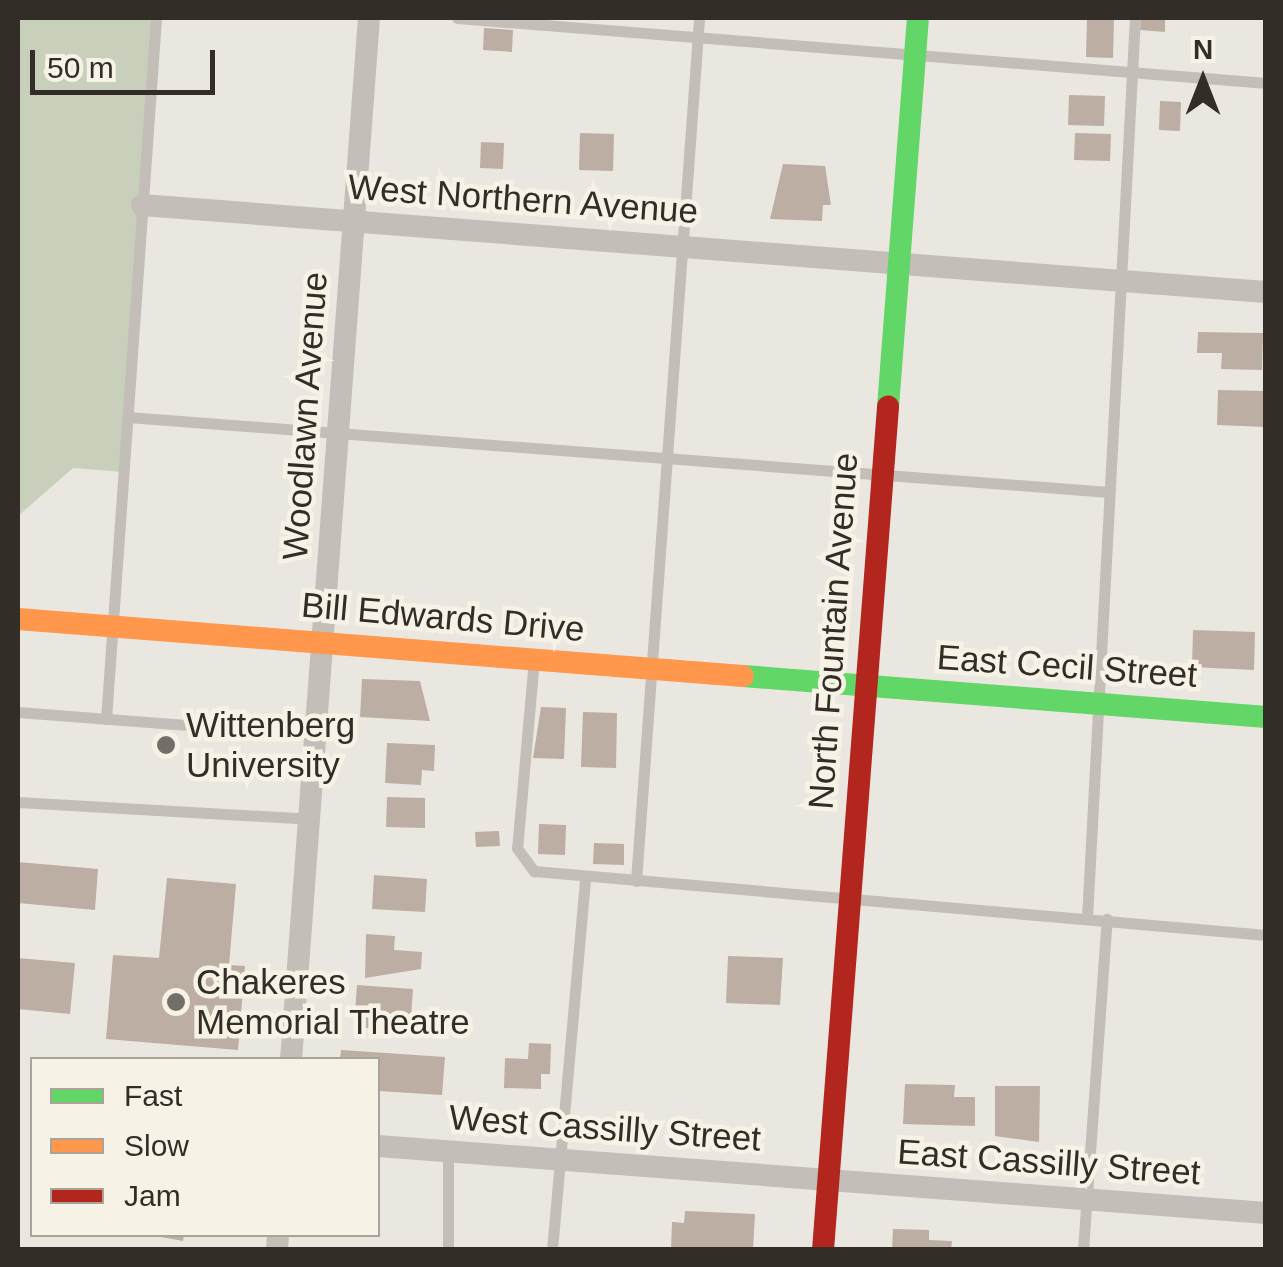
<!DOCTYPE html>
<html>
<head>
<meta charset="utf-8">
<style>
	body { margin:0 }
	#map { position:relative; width:1283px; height:1267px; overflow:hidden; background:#eae7e0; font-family:Arial,sans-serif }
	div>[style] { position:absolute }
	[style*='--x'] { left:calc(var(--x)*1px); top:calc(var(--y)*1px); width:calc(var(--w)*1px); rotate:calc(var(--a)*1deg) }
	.green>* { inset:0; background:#c8cfbb }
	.building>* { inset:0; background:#bcaea3 }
	.lane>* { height:11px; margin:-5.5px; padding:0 5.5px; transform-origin:5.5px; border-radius:5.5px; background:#c3beb8 }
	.street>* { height:22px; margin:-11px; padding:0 11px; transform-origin:11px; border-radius:11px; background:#c3beb8 }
	.fast>* { height:22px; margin:-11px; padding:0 11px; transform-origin:11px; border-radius:11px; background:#63d668 }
	.slow>* { height:22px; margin:-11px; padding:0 11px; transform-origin:11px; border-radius:11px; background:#ff974d }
	.jam>* { height:22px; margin:-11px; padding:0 11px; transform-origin:11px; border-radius:11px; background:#b3261e }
	.dots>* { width:28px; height:28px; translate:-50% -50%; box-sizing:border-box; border:5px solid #f7f2e6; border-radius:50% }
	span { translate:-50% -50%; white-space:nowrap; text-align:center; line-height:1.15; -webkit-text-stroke:9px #f7f2e6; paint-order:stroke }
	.street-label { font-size:35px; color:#332d27 }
	.poi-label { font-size:35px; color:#332d27 }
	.left { translate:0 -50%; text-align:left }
	.frame { position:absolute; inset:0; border:20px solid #332d27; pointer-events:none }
	.legend { position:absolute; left:30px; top:1057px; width:350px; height:180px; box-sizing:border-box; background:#f7f2e6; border:2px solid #a9a39a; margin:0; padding:12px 18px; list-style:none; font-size:30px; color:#332d27 }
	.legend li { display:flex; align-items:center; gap:20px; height:50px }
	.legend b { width:50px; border:2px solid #a9a39a }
	.north { position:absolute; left:1153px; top:30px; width:100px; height:100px; -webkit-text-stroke:8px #f7f2e6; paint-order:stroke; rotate:0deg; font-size:28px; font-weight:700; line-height:40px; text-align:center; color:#332d27 }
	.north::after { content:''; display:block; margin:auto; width:35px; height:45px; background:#332d27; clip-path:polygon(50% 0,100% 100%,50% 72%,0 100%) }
	.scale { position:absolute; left:30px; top:50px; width:185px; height:45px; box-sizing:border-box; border:5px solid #332d27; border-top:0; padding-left:12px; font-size:30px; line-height:35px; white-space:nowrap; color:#332d27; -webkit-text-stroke:8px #f7f2e6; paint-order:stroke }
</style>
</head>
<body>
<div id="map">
	<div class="green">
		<div style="clip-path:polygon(18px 18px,156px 18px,124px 472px,73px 468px,18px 516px)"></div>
	</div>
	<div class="building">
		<div style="clip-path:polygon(1087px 18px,1114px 18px,1113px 58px,1086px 57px)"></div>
		<div style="clip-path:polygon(1141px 18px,1165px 18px,1165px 32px,1140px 30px)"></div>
		<div style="clip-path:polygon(484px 28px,513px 30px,512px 52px,483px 50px)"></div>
		<div style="clip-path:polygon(1069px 95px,1105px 96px,1104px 126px,1068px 125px)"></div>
		<div style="clip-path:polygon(1160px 101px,1181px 102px,1180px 131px,1159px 130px)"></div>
		<div style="clip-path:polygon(580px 133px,614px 134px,613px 171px,579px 170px)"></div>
		<div style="clip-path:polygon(1075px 133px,1111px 134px,1110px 161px,1074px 160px)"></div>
		<div style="clip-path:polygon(481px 142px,504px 143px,503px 169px,480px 168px)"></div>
		<div style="clip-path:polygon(783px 164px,825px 166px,831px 205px,823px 205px,822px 221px,770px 219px)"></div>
		<div style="clip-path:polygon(1198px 332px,1263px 333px,1262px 370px,1221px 369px,1222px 353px,1197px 353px)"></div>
		<div style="clip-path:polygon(1218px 390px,1266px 391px,1266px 427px,1217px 425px)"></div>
		<div style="clip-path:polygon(1193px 630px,1255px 632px,1254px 670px,1192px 667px)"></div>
		<div style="clip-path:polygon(362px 679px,420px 681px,430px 721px,360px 717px)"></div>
		<div style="clip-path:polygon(541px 707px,566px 708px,564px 759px,533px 758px)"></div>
		<div style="clip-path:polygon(583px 712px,617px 713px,616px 768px,581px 767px)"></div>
		<div style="clip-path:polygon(387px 743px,435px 745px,434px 771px,422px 770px,421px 785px,385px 783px)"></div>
		<div style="clip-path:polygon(387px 797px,425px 798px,425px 828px,386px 827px)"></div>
		<div style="clip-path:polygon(539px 824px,566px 825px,565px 855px,538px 854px)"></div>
		<div style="clip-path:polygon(499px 831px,500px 846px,476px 847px,475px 832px)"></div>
		<div style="clip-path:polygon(594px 843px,624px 844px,624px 865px,593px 864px)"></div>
		<div style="clip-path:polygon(18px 862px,98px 869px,95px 910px,18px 903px)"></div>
		<div style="clip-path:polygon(374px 875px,427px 879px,425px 912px,372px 909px)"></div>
		<div style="clip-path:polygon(167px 878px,236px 884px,229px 965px,245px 966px,238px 1050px,106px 1039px,113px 955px,159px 958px)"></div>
		<div style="clip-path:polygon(366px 934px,395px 936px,394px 950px,422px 952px,421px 969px,365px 978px)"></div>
		<div style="clip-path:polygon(728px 956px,783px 958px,780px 1005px,726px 1003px)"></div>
		<div style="clip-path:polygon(18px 958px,75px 963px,70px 1014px,18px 1009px)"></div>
		<div style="clip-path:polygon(357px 985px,413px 989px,410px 1031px,354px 1027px)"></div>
		<div style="clip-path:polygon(529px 1043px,551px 1044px,550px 1074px,541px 1074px,541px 1089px,504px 1088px,505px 1058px,528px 1059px)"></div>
		<div style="clip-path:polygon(341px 1050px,445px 1057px,442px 1095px,378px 1091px,378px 1060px,340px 1060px)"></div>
		<div style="clip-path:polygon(905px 1084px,955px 1085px,954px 1097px,975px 1097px,975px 1126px,903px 1124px)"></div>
		<div style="clip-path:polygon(995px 1086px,1040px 1086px,1039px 1142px,995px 1136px)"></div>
		<div style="clip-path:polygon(685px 1211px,755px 1214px,753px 1250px,671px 1250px,672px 1222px,684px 1223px)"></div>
		<div style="clip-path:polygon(893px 1229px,929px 1230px,929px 1240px,952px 1241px,951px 1250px,892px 1250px)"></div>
		<div style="clip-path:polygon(144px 1234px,184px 1234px,183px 1241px)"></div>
	</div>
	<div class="lane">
		<div style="--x:457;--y:18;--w:812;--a:4.59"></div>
		<div style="--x:128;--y:417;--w:984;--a:4.37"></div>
		<div style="--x:534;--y:659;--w:190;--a:95.1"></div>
		<div style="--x:517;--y:848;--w:29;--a:54"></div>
		<div style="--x:534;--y:871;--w:735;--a:5"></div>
		<div style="--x:18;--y:712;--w:184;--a:4.4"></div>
		<div style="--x:106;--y:719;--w:703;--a:-85.92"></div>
		<div style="--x:18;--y:802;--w:292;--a:3.3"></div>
		<div style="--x:636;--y:881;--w:865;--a:-85.82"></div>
		<div style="--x:1087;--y:918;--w:901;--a:-86.95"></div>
		<div style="--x:448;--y:1250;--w:98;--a:-90"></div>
		<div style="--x:552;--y:1250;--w:374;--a:-84.9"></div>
		<div style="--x:1083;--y:1250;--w:332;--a:-85.9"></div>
	</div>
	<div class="street">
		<div style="--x:142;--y:205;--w:1127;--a:4.43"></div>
		<div style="--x:291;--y:1060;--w:1045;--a:-85.72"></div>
		<div style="--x:378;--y:1146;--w:891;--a:4.31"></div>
		<div style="--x:277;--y:1250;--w:16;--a:-86"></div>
	</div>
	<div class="fast">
		<div style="--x:888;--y:407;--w:390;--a:-85.6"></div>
		<div style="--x:743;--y:676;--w:525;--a:4.48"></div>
	</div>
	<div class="slow">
		<div style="--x:18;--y:619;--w:727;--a:4.5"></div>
	</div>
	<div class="jam">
		<div style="--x:823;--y:1250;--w:846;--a:-85.59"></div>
	</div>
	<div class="dots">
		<div style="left:166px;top:745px;background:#736e68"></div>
		<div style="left:176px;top:1002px;background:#736e68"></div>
	</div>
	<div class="street-label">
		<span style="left:523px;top:199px;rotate:4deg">West Northern Avenue</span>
		<span style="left:305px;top:416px;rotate:-86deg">Woodlawn Avenue</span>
		<span style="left:443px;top:617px;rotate:5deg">Bill Edwards Drive</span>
		<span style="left:833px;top:631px;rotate:-86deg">North Fountain Avenue</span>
		<span style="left:1067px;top:666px;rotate:4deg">East Cecil Street</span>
		<span style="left:605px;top:1128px;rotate:4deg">West Cassilly Street</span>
		<span style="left:1049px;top:1162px;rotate:4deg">East Cassilly Street</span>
	</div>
	<div class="poi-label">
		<span class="left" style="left:186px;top:745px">Wittenberg<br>University</span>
		<span class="left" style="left:196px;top:1002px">Chakeres<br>Memorial Theatre</span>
	</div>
	<div class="frame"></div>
	<ul class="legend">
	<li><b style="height:12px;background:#63d668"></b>Fast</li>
	<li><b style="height:12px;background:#ff974d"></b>Slow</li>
	<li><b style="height:12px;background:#b3261e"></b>Jam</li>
	</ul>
	<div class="north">N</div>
	<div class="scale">50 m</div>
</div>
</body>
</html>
